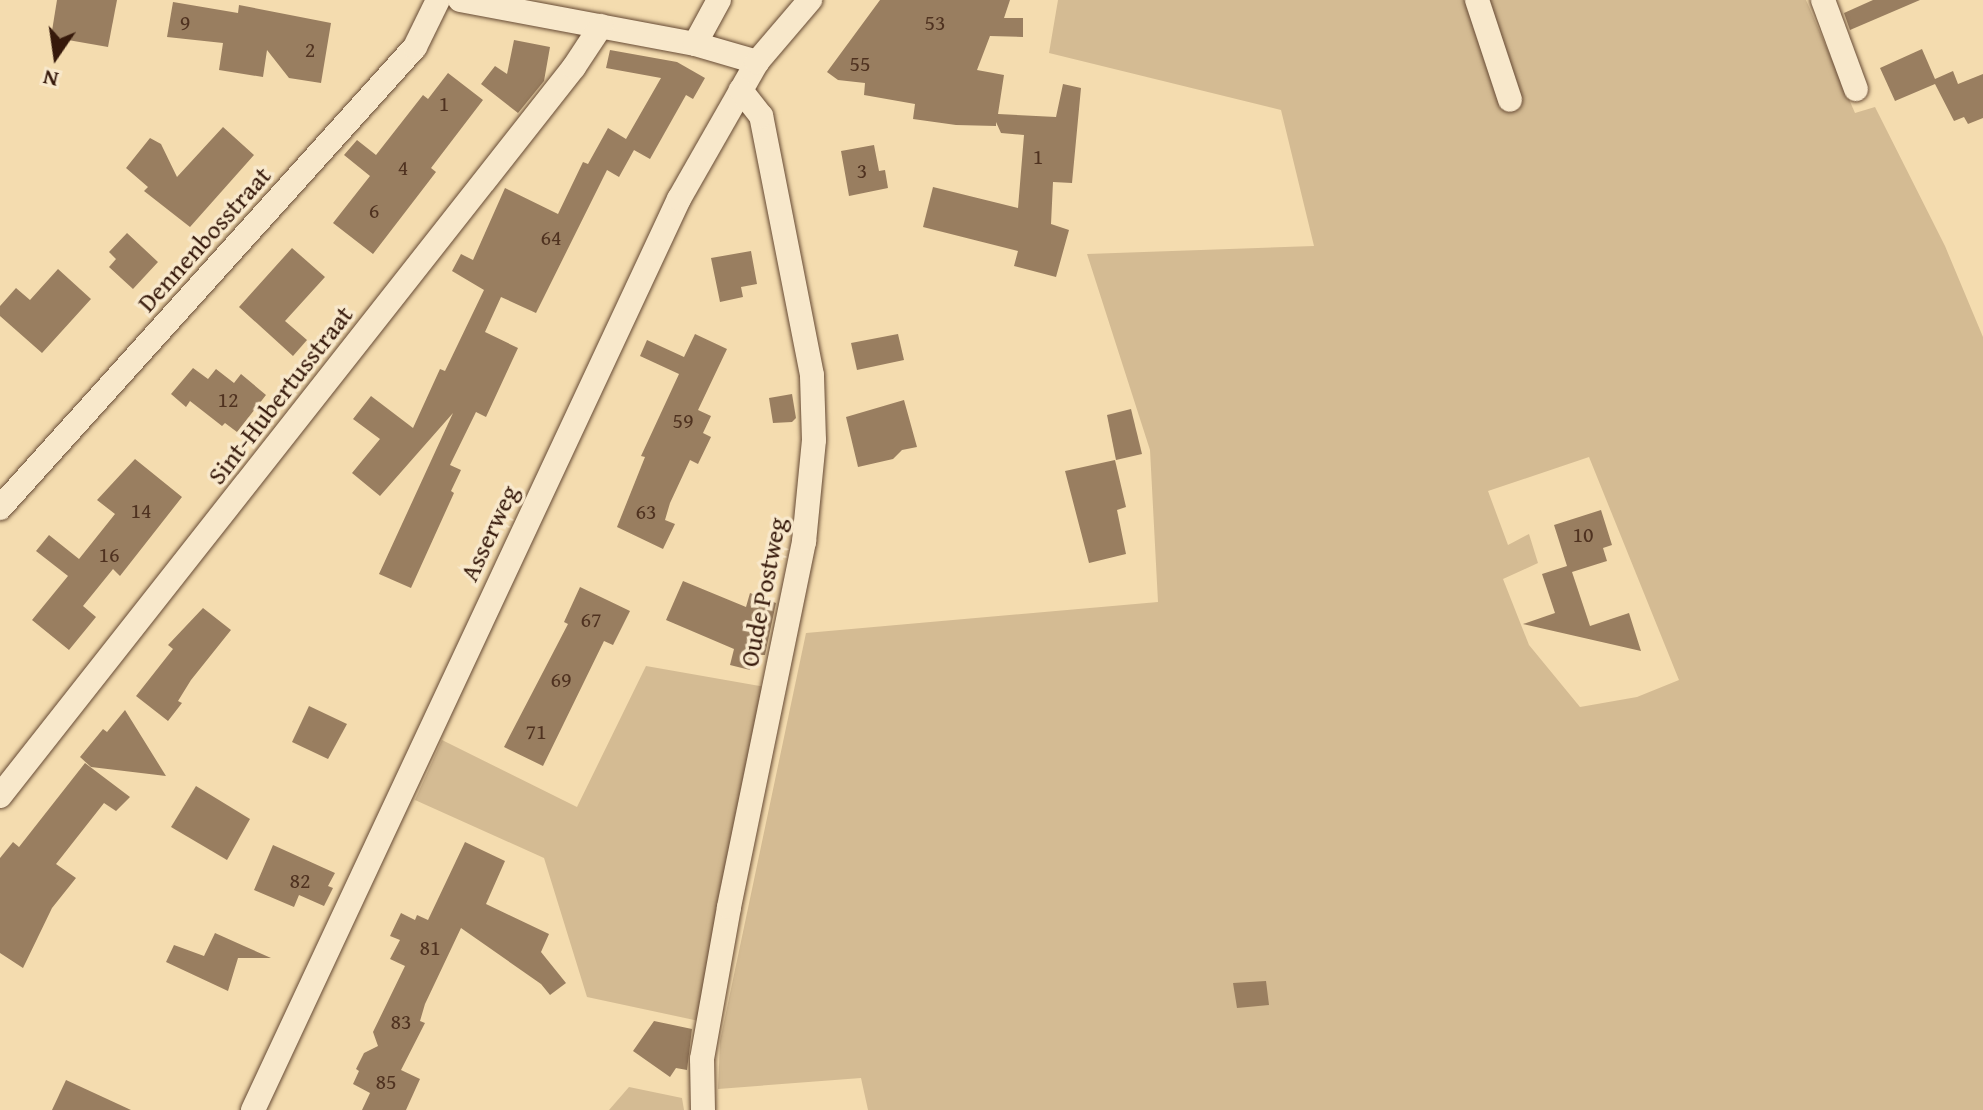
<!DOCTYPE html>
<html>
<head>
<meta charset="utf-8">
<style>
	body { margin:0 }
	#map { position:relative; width:1983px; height:1110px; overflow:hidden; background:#f4dcaf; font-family:"Gentium Book Plus",serif }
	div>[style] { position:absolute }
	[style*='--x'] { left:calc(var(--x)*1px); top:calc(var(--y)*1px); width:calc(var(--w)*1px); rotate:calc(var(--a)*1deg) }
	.green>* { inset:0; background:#d4bb93 }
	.building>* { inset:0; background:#997e60 }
	.roads { filter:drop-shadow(0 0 2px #664a34) drop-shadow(0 0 2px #664a34) }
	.minor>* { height:24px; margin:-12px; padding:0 12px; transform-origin:12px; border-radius:12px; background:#f8e8cb }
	span { translate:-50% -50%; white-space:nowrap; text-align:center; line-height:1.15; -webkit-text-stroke:7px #f8e8cb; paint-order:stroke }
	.number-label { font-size:22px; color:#4f3220 }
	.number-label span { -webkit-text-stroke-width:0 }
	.street-label { font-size:26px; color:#36190b }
	.north { position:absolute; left:16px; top:16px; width:80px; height:80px; -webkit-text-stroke:6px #f8e8cb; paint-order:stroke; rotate:193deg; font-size:22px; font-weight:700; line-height:32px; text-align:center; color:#36190b }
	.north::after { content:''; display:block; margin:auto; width:28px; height:36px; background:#36190b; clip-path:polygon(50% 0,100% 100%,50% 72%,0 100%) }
</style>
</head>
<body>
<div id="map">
	<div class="green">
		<div style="clip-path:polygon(evenodd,1058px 0,1806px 0,1855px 113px,1875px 107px,1945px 246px,1983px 337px,1983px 1110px,868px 1110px,861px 1078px,718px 1089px,720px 1041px,806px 633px,1158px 602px,1150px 450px,1087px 254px,1314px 246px,1281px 110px,1049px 53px,1058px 0,1589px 457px,1679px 680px,1637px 697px,1580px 707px,1529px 645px,1503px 579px,1538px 563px,1529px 534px,1508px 545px,1488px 491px,1589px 457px)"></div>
		<div style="clip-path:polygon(646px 666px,765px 687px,699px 1021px,587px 997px,544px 858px,415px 800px,442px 740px,577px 807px)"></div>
		<div style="clip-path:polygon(629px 1087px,682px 1098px,684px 1110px,609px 1110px)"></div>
	</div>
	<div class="building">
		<div style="clip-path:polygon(57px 0,117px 0,108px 47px,51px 37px)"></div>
		<div style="clip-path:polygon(880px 0,1010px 0,1004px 18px,1023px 18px,1023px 37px,990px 36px,977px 70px,1004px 75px,998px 114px,1056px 117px,1063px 84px,1081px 88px,1072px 183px,1053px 182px,1051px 224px,1069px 230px,1056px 277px,1014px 266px,1018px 251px,923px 227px,933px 187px,1018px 208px,1024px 135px,1001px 133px,996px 122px,996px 126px,956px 125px,913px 119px,915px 104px,864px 95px,865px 83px,838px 80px,827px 72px)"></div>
		<div style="clip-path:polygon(1873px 0,1920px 0,1850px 30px,1844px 13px)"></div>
		<div style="clip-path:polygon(173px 2px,238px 13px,239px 5px,331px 23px,321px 83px,289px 78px,267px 50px,263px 77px,219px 70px,223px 43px,167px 37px)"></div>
		<div style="clip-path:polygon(514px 40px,550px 47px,544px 81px,518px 113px,481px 84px,495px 66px,507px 74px)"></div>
		<div style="clip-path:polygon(1922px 49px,1935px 79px,1953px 71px,1958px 84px,1983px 74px,1983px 118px,1968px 124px,1964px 117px,1954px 121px,1935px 84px,1895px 101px,1880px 68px)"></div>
		<div style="clip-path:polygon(610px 50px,677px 62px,705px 78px,693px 99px,686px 95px,650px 159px,634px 150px,619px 177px,607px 170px,536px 313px,501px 297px,485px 332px,518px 348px,486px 417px,476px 412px,450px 465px,461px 470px,451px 491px,454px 493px,411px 588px,379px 574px,453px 413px,380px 496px,352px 473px,380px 439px,353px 419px,371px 396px,413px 428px,440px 369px,445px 371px,484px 290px,452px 271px,461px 254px,473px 260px,505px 188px,558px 214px,583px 162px,588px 164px,608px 128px,626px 139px,661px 78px,606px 68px)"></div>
		<div style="clip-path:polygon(448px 73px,483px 100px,431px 168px,436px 172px,373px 254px,333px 223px,370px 176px,344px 155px,357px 140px,376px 155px,423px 95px,428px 99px)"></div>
		<div style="clip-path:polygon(223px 127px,254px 155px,190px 227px,144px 191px,148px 187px,126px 168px,150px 138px,161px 144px,177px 177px)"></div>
		<div style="clip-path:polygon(874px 145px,879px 171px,885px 170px,888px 188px,849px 196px,841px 151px)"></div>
		<div style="clip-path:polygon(127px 233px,158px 262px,133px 289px,109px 267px,116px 259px,109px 252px)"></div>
		<div style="clip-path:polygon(292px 248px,325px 277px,285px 321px,307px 340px,293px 356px,239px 307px)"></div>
		<div style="clip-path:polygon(751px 251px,757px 284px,741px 287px,743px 297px,720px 302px,711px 258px)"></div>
		<div style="clip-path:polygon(58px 269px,91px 299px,42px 353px,0 316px,0 306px,16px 288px,30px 300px)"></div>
		<div style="clip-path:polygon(695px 334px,727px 349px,698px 410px,711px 416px,703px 433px,711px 437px,698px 464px,690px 460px,670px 503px,665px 520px,675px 524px,663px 549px,617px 527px,645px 457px,641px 456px,679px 374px,640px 356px,647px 340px,684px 357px)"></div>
		<div style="clip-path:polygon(898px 334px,904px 360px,857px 370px,851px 343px)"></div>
		<div style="clip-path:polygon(193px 368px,208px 379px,216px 369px,234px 383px,241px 374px,266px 395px,237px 432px,225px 423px,222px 426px,190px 401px,186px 407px,171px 394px)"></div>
		<div style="clip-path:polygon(792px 394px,796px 418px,792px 422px,773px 423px,769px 398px)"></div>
		<div style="clip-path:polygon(904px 400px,917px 447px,902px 450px,893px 459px,858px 467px,846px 417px)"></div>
		<div style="clip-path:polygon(1131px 409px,1142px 454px,1116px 460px,1107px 415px)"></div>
		<div style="clip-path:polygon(135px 459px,182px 497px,120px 576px,113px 569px,83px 606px,96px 617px,69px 650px,32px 620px,68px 576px,36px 551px,49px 535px,79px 559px,115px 514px,97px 500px)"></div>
		<div style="clip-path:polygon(1115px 460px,1126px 507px,1117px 510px,1126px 554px,1089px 563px,1065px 471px)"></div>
		<div style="clip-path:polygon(1601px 510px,1612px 545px,1603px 548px,1607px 561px,1572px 572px,1590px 626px,1629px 613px,1641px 651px,1523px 624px,1555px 613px,1542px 574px,1567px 566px,1554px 525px)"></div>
		<div style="clip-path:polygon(683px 581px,746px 607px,750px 593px,776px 603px,765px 655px,753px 655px,750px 670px,730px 665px,734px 649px,666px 620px)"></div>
		<div style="clip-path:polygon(580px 587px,630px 611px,613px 645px,604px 641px,543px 766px,504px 747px,568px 624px,564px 622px)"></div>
		<div style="clip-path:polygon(203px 608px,231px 630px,191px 680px,178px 701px,182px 703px,168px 721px,136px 696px,173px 649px,168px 645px)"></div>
		<div style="clip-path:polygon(309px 706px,347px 724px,328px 759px,292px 742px)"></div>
		<div style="clip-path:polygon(125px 710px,166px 776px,91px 767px,80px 757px,103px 729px,107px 732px)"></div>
		<div style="clip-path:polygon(85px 763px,130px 797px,116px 811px,104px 803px,56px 864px,76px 878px,52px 908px,23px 968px,0 953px,0 858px,13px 842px,19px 847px)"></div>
		<div style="clip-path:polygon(196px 786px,250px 819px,227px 860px,171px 827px)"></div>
		<div style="clip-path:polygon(465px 842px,505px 861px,486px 904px,549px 934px,541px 952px,566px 983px,550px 995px,541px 984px,461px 928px,425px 1004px,420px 1021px,425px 1023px,401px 1070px,420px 1079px,406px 1110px,362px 1110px,370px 1093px,353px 1084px,359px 1071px,356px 1069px,364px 1053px,378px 1046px,373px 1032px,405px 966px,390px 959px,400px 940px,390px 936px,401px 913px,415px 920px,417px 915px,428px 920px)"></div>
		<div style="clip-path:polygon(273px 845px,335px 873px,328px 886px,333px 888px,324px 906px,299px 895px,294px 907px,254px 890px)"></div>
		<div style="clip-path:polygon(215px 933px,244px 946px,271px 958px,238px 958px,228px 991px,166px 962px,174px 945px,204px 956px)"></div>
		<div style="clip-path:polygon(1266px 981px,1269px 1005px,1237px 1008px,1233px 983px)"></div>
		<div style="clip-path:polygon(654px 1021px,692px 1029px,687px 1070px,676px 1068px,670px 1077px,633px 1051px)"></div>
		<div style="clip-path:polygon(66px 1080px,131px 1110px,52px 1110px)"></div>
	</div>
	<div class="roads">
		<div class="minor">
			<div style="--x:460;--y:0;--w:239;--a:10.6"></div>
			<div style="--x:695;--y:44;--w:65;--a:16.2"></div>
			<div style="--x:1477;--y:0;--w:105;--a:71.7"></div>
			<div style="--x:1823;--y:0;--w:95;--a:69.7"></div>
			<div style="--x:695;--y:44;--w:50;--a:-61.4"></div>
			<div style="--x:0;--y:508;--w:620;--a:-48.01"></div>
			<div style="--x:415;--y:47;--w:52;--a:-63.9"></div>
			<div style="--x:0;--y:796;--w:928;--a:-51.78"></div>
			<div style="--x:574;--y:67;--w:49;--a:-56.6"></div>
			<div style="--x:253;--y:1110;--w:1006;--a:-64.94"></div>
			<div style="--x:679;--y:199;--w:158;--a:-60.3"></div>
			<div style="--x:757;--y:62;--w:82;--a:-49.5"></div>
			<div style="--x:703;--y:1110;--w:51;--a:-91.1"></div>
			<div style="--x:702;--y:1059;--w:154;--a:-79.9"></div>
			<div style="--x:729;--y:907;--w:373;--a:-78.4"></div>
			<div style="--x:804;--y:542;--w:102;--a:-84.4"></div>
			<div style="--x:814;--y:440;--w:65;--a:-91.8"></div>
			<div style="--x:812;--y:375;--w:264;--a:-101.1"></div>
			<div style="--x:761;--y:116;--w:33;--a:-128"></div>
		</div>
	</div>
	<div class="number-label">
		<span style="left:185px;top:23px">9</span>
		<span style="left:935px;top:23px">53</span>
		<span style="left:310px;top:50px">2</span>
		<span style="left:860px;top:64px">55</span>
		<span style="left:444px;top:104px">1</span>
		<span style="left:1038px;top:157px">1</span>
		<span style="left:403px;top:168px">4</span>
		<span style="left:862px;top:171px">3</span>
		<span style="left:374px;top:211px">6</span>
		<span style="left:551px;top:238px">64</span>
		<span style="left:228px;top:400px">12</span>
		<span style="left:683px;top:421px">59</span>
		<span style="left:141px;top:511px">14</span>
		<span style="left:646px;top:512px">63</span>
		<span style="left:1583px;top:535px">10</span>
		<span style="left:109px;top:555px">16</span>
		<span style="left:591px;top:620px">67</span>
		<span style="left:561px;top:680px">69</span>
		<span style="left:536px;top:732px">71</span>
		<span style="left:300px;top:881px">82</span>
		<span style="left:430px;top:948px">81</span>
		<span style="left:401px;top:1022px">83</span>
		<span style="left:386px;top:1082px">85</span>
	</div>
	<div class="street-label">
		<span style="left:204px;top:239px;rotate:-48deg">Dennenbosstraat</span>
		<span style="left:280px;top:395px;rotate:-52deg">Sint-Hubertusstraat</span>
		<span style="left:489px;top:533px;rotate:-65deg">Asserweg</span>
		<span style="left:763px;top:592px;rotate:-79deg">Oude Postweg</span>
	</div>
	<div class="north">N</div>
</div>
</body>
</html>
